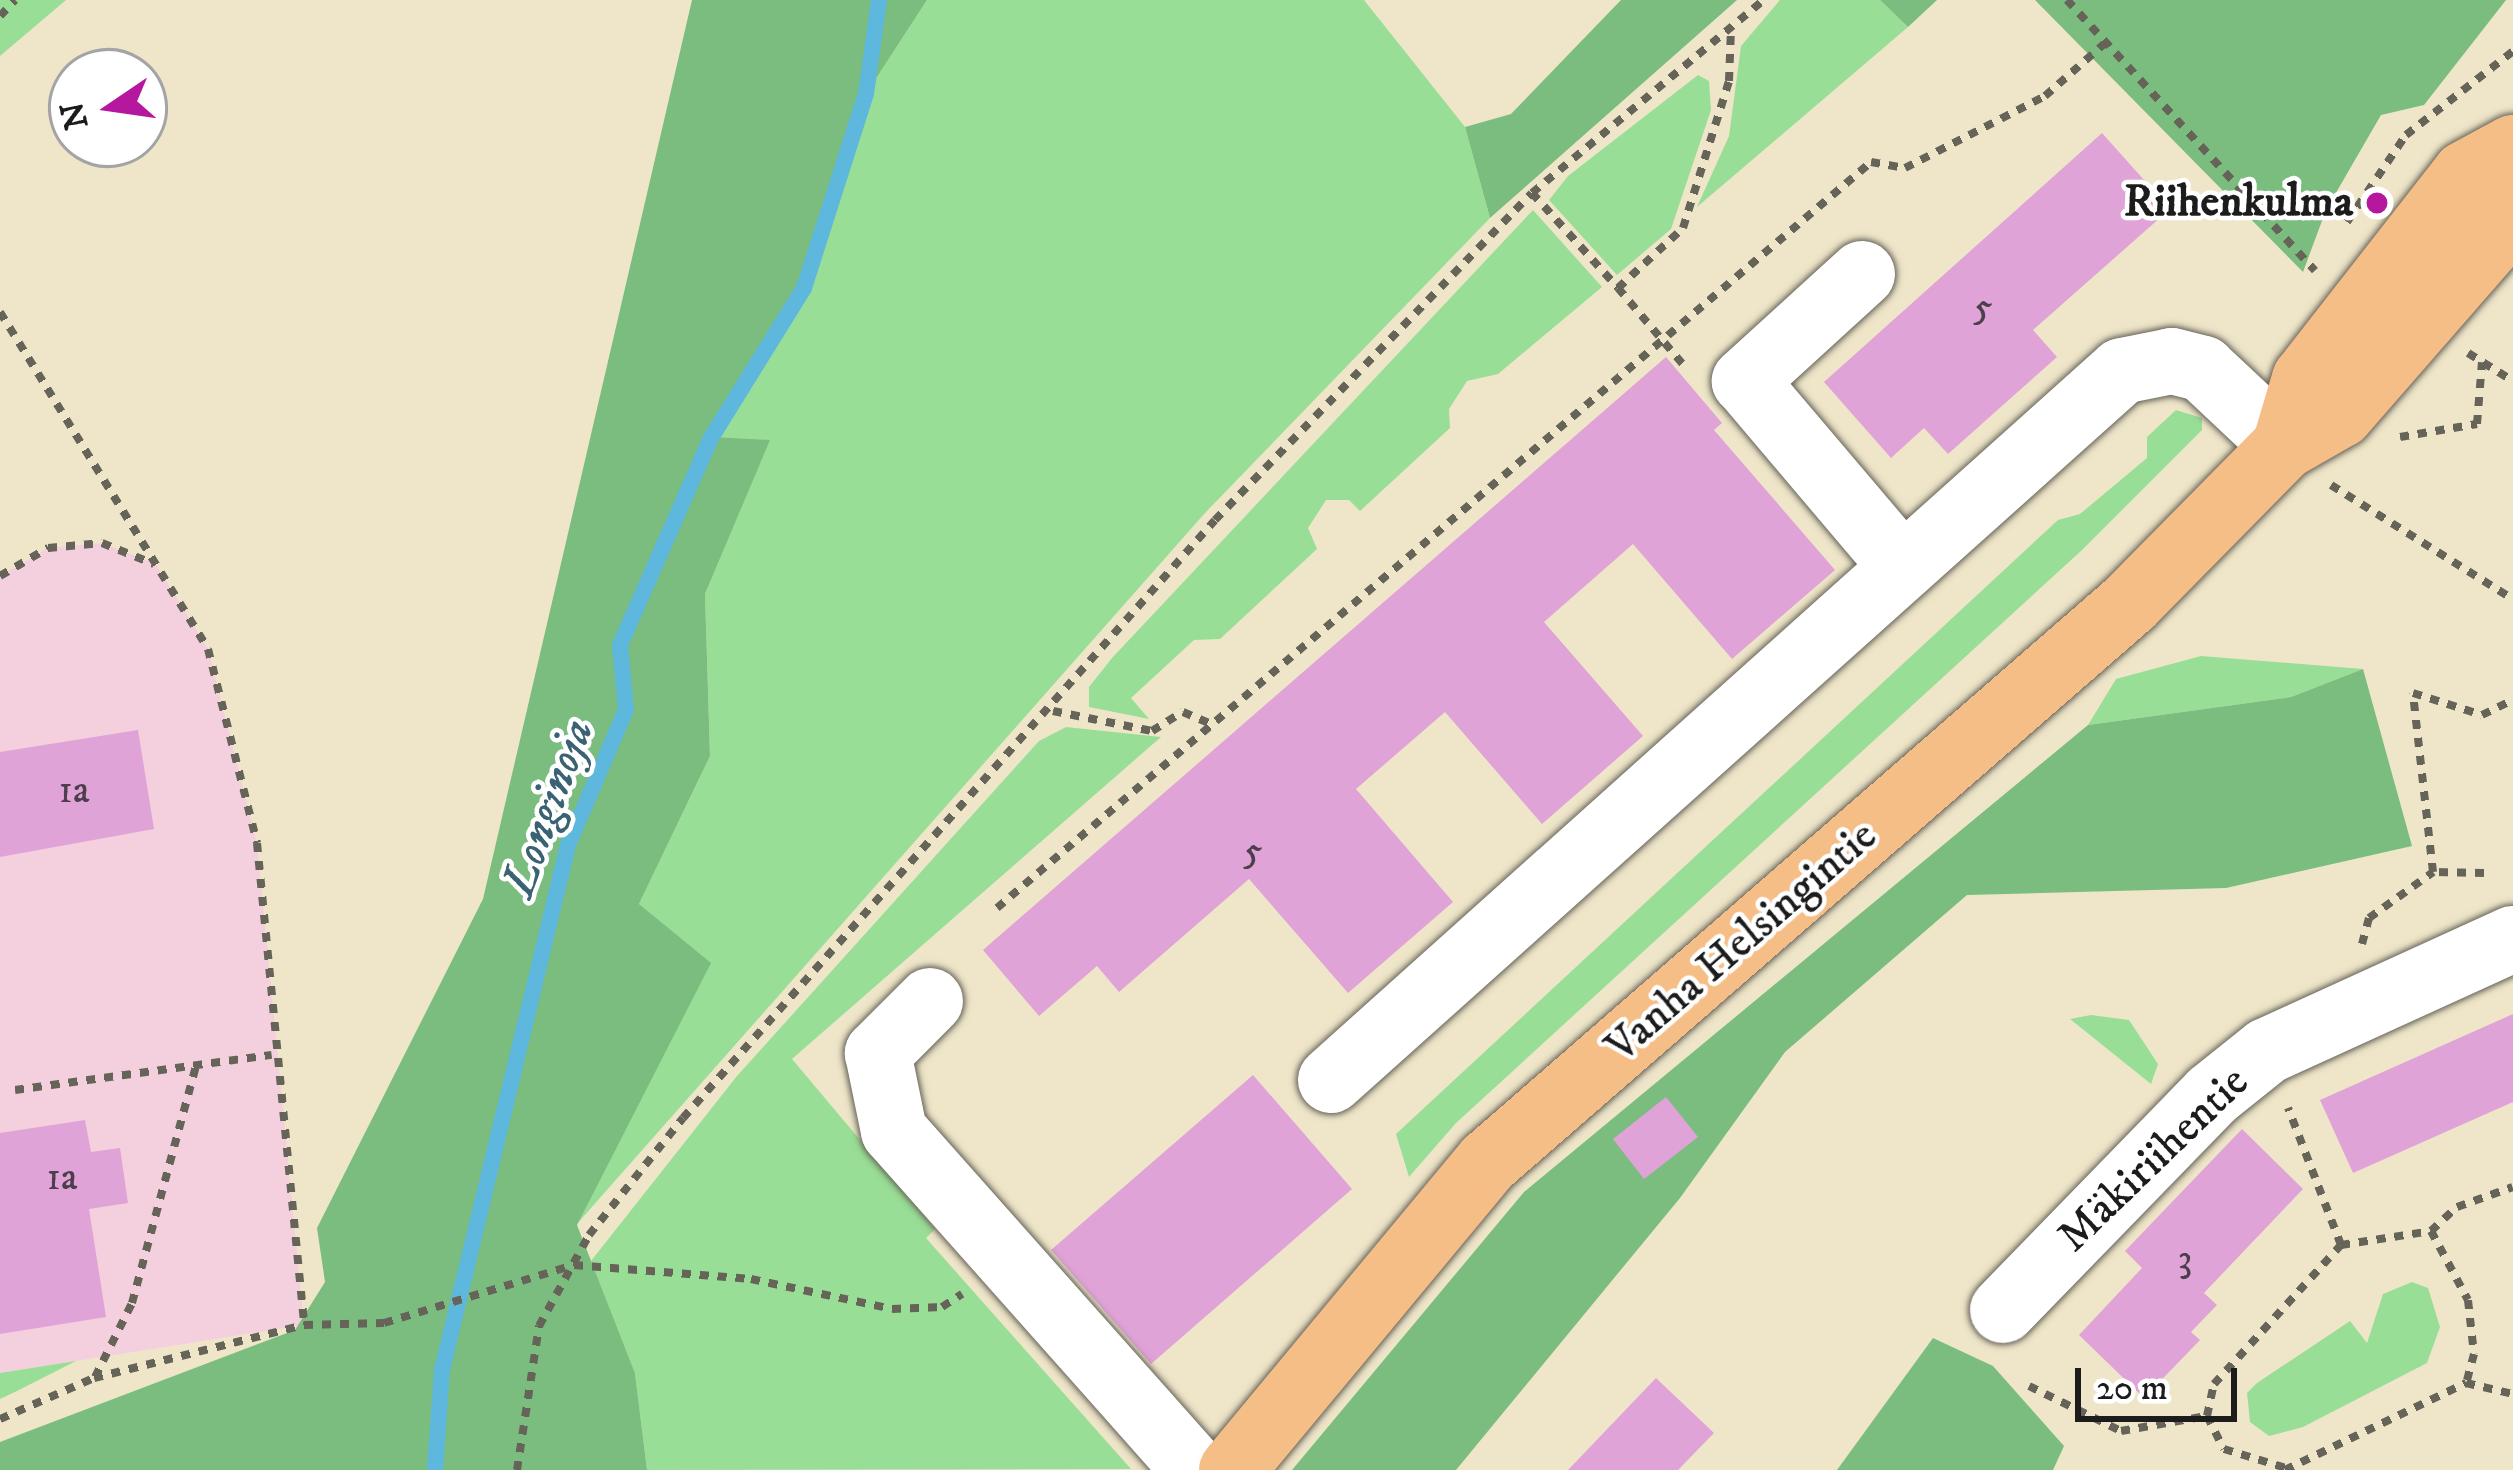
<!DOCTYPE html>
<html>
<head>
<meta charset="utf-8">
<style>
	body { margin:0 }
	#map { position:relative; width:2513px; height:1470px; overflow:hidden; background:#efe6c9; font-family:"IM FELL DW Pica",serif }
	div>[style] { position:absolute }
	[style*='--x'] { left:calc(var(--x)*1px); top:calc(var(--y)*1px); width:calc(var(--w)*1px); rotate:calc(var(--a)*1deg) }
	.built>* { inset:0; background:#f4cfde }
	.green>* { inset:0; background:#99de96 }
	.forest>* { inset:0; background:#7abd7f }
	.stream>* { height:16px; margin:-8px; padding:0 8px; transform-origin:8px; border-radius:8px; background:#5eb7dc }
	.building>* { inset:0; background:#e0a3d7 }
	.path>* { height:8px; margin-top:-4px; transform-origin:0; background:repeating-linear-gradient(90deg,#666359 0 9px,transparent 0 18px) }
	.roads { filter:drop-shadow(0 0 3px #666359) drop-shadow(0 0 3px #666359) }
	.minor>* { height:66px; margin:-33px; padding:0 33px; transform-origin:33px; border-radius:33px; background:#fff }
	.major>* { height:66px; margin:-33px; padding:0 33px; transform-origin:33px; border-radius:33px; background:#f6be87 }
	.dots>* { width:33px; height:33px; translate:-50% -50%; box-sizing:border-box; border:6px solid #fff; border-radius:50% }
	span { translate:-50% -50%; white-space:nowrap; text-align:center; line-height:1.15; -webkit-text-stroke:9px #fff; paint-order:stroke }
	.number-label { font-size:39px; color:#4d3e4b }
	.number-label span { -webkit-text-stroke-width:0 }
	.poi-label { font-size:45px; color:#1c1c1c; font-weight:700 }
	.right { translate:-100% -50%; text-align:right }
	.street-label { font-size:45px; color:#1c1c1c }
	.water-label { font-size:48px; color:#3a6272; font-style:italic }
	.north { position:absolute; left:48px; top:48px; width:120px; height:120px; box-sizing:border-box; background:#fff; border:3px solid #a4a4a4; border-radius:50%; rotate:257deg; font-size:33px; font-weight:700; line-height:48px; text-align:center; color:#1c1c1c }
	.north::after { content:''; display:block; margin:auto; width:42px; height:54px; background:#b5179e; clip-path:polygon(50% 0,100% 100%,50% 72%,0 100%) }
	.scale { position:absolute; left:2075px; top:1368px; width:162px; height:54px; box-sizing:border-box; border:6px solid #1c1c1c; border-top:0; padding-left:15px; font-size:36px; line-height:42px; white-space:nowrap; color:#1c1c1c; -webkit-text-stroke:9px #fff; paint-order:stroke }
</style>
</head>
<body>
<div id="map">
	<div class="built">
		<div style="clip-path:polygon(102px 543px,156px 564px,208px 649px,257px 843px,304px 1325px,0 1373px,0 576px,48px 548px)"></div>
	</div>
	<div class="green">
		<div style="clip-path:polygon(0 0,66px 0,0 56px)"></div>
		<div style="clip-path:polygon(927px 0,1364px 0,1465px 127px,1490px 218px,1205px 513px,576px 1225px,710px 964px,639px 904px,710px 756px,705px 594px,769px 441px,711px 438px,804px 288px,866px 94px)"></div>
		<div style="clip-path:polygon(1780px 0,1880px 0,1908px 27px,1697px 207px,1729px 136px,1741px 46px)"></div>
		<div style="clip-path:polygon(1698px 75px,1709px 81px,1711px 110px,1671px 229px,1617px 275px,1549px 200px,1568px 176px)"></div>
		<div style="clip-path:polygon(1533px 210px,1602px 287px,1498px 374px,1467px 381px,1449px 409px,1450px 428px,1360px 511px,1349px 500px,1326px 500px,1308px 528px,1317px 549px,1220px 639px,1194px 640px,1131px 698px,1149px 719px,1089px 707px,1089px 687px,1112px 658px)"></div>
		<div style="clip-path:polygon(2176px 410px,2202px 418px,2202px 430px,2082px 550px,1456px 1123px,1409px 1177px,1396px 1134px,2058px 520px,2080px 514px,2147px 458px,2147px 437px)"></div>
		<div style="clip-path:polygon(2201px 656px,2363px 669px,2291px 697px,2088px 725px,2116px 679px)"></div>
		<div style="clip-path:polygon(1066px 727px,1161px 737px,792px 1059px,935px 1229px,926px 1238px,1131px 1469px,647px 1470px,635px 1373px,591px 1261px,737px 1076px,1039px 741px)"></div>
		<div style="clip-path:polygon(2091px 1015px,2129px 1020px,2158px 1064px,2151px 1084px,2070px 1019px)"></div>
		<div style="clip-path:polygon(2412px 1282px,2428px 1288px,2440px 1327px,2427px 1363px,2303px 1427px,2269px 1436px,2250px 1422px,2247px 1393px,2257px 1383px,2350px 1321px,2367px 1343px,2383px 1294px)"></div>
		<div style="clip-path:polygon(76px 1361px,15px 1392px,0 1399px,0 1373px)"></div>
	</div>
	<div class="forest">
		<div style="clip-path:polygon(692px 0,927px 0,866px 94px,804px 288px,712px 437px,770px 440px,705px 594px,710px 756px,639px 904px,711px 963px,577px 1225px,635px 1373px,647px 1470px,0 1470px,0 1442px,295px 1330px,325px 1282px,317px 1228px,483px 899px)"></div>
		<div style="clip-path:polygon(1621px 0,1737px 0,1490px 218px,1465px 127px,1511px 114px)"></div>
		<div style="clip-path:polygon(1880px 0,1937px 0,1908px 27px)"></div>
		<div style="clip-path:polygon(2035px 0,2506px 0,2424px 105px,2381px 115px,2326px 210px,2303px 272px)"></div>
		<div style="clip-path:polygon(2363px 669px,2412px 846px,2226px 888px,1967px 895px,1785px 1052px,1680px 1198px,1456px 1470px,1292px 1470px,1524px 1192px,2088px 725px,2291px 697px)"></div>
		<div style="clip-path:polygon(1933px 1338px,1993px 1366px,2064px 1446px,2053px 1470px,1837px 1470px)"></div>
	</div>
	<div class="stream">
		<div style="--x:435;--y:1470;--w:100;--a:-86"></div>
		<div style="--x:442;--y:1370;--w:540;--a:-76.5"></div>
		<div style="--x:568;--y:845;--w:147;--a:-66.8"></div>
		<div style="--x:626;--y:710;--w:65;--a:-95.3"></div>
		<div style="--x:620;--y:645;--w:226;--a:-66.3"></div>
		<div style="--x:711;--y:438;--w:176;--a:-58.2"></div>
		<div style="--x:804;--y:288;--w:204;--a:-72.3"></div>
		<div style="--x:866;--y:94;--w:95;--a:-82.1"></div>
	</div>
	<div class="building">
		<div style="clip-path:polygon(2102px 133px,2170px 209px,2033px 330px,2057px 357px,1948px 454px,1924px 428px,1891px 458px,1824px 382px)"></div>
		<div style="clip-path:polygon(1666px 357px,1722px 423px,1714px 430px,1835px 570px,1732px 659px,1633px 544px,1544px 622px,1643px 736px,1542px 824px,1445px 712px,1356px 789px,1453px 902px,1348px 993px,1249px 879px,1119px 992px,1097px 966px,1039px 1016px,983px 950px)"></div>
		<div style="clip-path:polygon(138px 730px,154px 829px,0 857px,0 752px)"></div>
		<div style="clip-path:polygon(2513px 1014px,2513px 1102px,2353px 1173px,2320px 1100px)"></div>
		<div style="clip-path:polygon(1253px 1075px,1352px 1189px,1151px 1364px,1051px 1250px)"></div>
		<div style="clip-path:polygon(1666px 1097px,1698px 1137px,1644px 1179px,1613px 1139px)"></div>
		<div style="clip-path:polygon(85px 1120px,91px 1152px,120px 1148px,128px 1203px,89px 1209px,106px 1317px,0 1334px,0 1133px)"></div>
		<div style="clip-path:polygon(2242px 1129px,2303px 1189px,2204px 1293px,2217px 1305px,2191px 1332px,2200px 1340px,2144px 1398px,2079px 1335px,2142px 1268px,2125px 1251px)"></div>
		<div style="clip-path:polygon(1656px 1378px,1714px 1433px,1678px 1470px,1568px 1470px)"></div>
	</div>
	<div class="path">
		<div style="--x:2067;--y:0;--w:367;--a:47.5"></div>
		<div style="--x:0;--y:16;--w:22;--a:-47"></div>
		<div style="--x:1532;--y:193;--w:128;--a:47.8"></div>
		<div style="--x:1618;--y:288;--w:88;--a:-42.7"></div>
		<div style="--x:1683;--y:228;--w:154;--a:-72.6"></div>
		<div style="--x:1729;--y:81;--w:53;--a:-87.8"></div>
		<div style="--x:2347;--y:222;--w:105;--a:-55.9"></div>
		<div style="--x:2406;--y:135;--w:136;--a:-38.1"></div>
		<div style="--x:1618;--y:288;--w:106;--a:49.6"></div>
		<div style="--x:0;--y:312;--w:396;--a:58.3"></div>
		<div style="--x:208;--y:649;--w:200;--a:75.8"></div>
		<div style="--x:257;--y:843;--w:484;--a:84.4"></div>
		<div style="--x:2468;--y:353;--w:53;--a:31.9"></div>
		<div style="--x:2400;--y:437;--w:78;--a:-9.6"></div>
		<div style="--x:2477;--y:424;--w:62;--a:-85.4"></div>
		<div style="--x:2331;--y:485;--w:215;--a:32.1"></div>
		<div style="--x:0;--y:576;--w:56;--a:-30.3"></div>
		<div style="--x:48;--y:548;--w:54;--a:-5.3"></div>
		<div style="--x:102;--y:543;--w:56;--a:22"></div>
		<div style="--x:1053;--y:711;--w:101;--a:11.4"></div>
		<div style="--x:1152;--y:731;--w:36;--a:-32"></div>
		<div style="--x:1183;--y:712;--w:30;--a:23"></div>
		<div style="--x:2484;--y:873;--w:51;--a:-178.9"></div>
		<div style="--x:2433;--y:872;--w:180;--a:-96.4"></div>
		<div style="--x:2413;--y:693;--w:72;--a:17.7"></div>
		<div style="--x:2482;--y:715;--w:34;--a:-26"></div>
		<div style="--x:997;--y:908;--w:1149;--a:-40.48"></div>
		<div style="--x:1871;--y:162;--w:35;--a:10"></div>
		<div style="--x:1905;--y:168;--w:157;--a:-27.2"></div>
		<div style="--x:2045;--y:96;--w:79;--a:-41.4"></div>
		<div style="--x:2362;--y:944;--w:27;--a:-75"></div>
		<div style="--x:2369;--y:918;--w:79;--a:-35.7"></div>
		<div style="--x:15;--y:1090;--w:259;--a:-7.8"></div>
		<div style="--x:2431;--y:1231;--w:78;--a:61.8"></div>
		<div style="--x:2468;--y:1300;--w:54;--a:83.7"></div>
		<div style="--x:2474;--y:1354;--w:30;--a:105"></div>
		<div style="--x:2466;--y:1383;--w:48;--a:13.2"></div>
		<div style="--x:2341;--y:1245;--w:91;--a:-8.8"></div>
		<div style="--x:2431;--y:1231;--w:35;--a:-43"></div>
		<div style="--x:2457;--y:1207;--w:59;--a:-19.7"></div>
		<div style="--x:95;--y:1377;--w:83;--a:-63.4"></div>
		<div style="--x:132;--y:1303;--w:245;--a:-74.9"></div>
		<div style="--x:2029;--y:1386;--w:102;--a:26.1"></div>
		<div style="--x:2121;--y:1431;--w:87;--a:-9.9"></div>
		<div style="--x:2207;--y:1416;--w:33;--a:-78"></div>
		<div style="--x:2214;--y:1384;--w:188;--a:-47.6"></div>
		<div style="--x:2341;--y:1245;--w:147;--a:-111.1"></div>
		<div style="--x:2207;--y:1416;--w:37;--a:63"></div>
		<div style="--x:2224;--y:1449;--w:65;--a:17"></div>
		<div style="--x:0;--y:1419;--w:103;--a:-23.6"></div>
		<div style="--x:94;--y:1378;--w:217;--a:-14.2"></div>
		<div style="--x:304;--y:1325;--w:80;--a:-1.4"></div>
		<div style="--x:384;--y:1323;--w:199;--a:-17"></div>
		<div style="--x:574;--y:1265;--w:178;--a:4.5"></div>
		<div style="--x:751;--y:1279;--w:144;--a:12"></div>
		<div style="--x:892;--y:1309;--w:50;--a:-2.3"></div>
		<div style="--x:942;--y:1307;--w:24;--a:-33"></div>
		<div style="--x:517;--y:1470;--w:146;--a:-81.3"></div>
		<div style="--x:539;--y:1326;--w:104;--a:-61.2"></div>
		<div style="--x:589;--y:1235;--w:150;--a:-51.2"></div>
		<div style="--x:683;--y:1118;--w:800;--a:-48.34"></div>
		<div style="--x:1215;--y:520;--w:455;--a:-45.9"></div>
		<div style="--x:1532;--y:193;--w:302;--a:-39.8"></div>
		<div style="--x:2285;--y:1470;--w:201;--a:-25.7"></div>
	</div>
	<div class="roads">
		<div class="minor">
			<div style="--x:1862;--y:274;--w:159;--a:137.6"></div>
			<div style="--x:1745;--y:381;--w:244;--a:49.7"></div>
			<div style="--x:930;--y:1001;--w:74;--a:135"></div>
			<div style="--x:878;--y:1053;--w:80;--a:78.4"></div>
			<div style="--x:894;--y:1131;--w:453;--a:48.4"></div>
			<div style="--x:1331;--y:1080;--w:1062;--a:-41.87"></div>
			<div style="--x:2122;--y:371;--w:51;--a:-11.3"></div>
			<div style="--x:2172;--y:361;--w:32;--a:14"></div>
			<div style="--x:2203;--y:369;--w:112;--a:43.2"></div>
			<div style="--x:2003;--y:1310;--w:300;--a:-45.8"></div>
			<div style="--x:2212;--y:1095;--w:70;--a:-38.7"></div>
			<div style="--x:2267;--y:1051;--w:270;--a:-24.5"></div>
		</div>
		<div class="major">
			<div style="--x:2285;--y:446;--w:70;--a:-73.4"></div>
			<div style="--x:2305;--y:379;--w:260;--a:-52"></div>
			<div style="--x:2465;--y:174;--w:55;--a:-28.4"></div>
			<div style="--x:1232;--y:1470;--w:400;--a:-50.3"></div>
			<div style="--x:1488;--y:1162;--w:850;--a:-41.04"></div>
			<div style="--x:2129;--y:604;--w:222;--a:-45.4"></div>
			<div style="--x:2285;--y:446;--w:64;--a:-29.7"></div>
			<div style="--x:2341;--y:414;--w:262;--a:-48.9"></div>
		</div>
	</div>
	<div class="dots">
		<div style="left:2377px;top:203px;background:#b5179e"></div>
	</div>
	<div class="number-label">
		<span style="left:1983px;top:308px">5</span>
		<span style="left:74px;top:791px">1a</span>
		<span style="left:1253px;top:852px">5</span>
		<span style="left:62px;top:1178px">1a</span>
		<span style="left:2185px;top:1260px">3</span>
	</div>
	<div class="poi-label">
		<span class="right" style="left:2353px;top:203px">Riihenkulma</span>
	</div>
	<div class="street-label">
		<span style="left:1742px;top:942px;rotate:-41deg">Vanha Helsingintie</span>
		<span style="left:2154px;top:1160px;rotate:-44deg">Mäkiriihentie</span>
	</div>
	<div class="water-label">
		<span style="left:549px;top:808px;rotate:-70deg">Longinoja</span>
	</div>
	<div class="north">N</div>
	<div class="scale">20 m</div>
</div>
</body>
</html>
